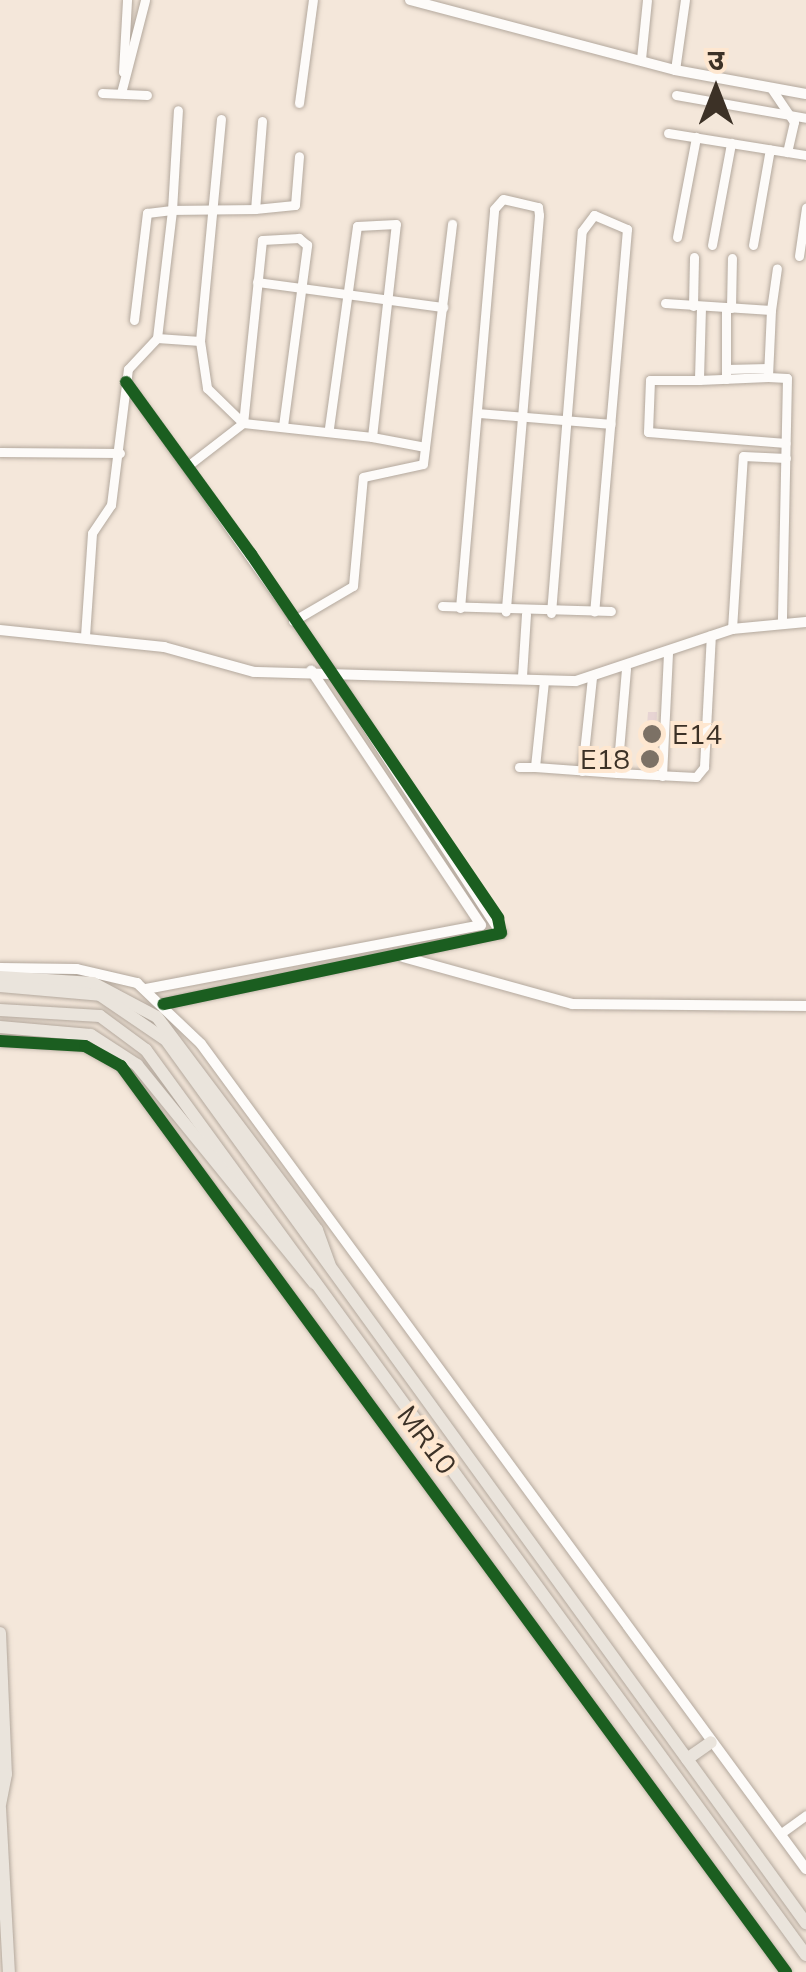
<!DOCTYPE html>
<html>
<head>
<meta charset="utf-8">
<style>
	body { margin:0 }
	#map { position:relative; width:806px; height:1972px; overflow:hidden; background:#f4e7da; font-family:Mulish,"Noto Sans Devanagari",sans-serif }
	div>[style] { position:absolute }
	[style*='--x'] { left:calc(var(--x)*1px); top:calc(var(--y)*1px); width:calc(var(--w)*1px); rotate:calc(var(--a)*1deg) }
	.building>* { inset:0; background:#e7d4d3 }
	.roads { filter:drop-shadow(0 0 2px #b3a89d) drop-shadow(0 0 2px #b3a89d) }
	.minor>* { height:9px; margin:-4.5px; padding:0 4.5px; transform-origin:4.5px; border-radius:4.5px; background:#fdfbf9 }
	.tertiary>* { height:10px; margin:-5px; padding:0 5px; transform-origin:5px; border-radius:5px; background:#fdfbf9 }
	.primary>* { height:12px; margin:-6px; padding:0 6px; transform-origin:6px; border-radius:6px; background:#eae4dc }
	.cycleway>* { height:12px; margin:-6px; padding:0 6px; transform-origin:6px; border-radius:6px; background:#1b5e20 }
	.dots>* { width:28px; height:28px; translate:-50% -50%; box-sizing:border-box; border:5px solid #fee7d0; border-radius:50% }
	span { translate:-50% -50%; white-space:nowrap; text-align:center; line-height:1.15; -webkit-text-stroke:8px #fee7d0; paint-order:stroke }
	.poi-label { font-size:28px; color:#3c3126 }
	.left { translate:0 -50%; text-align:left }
	.right { translate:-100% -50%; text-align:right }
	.street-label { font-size:28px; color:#3c3126 }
	.north { position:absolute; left:666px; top:40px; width:100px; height:100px; -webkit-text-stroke:8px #fee7d0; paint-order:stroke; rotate:0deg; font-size:28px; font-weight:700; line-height:40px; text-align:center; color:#3c3126 }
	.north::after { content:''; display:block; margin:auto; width:35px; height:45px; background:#3c3126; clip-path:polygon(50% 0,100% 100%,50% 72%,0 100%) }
</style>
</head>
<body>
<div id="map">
	<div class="building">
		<div style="clip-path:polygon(648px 712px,657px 712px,654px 767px,644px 766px)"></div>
	</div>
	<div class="roads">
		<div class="minor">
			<div style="--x:641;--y:59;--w:59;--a:-84.2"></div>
			<div style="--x:675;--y:70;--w:71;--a:-81.9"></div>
			<div style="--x:123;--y:72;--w:72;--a:-86.8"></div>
			<div style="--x:771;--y:88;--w:41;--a:55.9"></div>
			<div style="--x:794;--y:122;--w:31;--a:103"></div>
			<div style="--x:102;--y:93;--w:45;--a:2.5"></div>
			<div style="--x:121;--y:93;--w:96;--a:-75.5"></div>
			<div style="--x:676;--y:95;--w:132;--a:10"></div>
			<div style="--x:299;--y:103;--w:104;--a:-82.3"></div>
			<div style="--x:262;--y:121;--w:88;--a:94.5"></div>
			<div style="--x:255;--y:209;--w:40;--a:-5.7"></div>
			<div style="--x:295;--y:205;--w:49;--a:-85.3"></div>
			<div style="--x:668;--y:133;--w:140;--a:9.1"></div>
			<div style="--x:677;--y:237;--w:102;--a:-79.2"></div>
			<div style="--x:712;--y:245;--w:104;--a:-79.4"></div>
			<div style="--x:753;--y:245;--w:97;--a:-80"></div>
			<div style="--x:799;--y:256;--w:49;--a:-81.7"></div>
			<div style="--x:257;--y:282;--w:188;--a:7.7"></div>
			<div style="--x:665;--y:303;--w:106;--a:3.8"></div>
			<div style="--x:771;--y:310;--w:67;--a:92.6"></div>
			<div style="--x:768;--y:377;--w:19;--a:3"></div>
			<div style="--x:787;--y:378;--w:243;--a:91.2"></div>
			<div style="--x:693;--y:306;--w:49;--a:-88.8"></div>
			<div style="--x:701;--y:307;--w:73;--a:91.6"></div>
			<div style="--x:699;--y:380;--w:69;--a:-2.5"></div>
			<div style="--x:731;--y:308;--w:50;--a:-88.9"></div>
			<div style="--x:771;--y:310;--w:42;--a:-81.9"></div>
			<div style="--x:134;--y:320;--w:108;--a:-83.1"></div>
			<div style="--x:147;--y:213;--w:25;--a:-7"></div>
			<div style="--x:172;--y:210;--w:100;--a:-86.6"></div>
			<div style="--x:157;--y:338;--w:129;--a:-83.3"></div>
			<div style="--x:172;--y:210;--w:83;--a:-0.7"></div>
			<div style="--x:200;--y:341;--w:48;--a:81.5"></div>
			<div style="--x:207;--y:388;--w:50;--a:44.2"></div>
			<div style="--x:726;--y:369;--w:42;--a:-1.4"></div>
			<div style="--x:726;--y:379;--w:71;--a:-90"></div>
			<div style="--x:699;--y:380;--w:49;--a:180"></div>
			<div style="--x:650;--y:380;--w:52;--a:92.2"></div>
			<div style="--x:648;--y:432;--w:138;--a:4.6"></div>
			<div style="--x:126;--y:382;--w:353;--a:54.7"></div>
			<div style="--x:478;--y:413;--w:133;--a:4.7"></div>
			<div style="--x:283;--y:426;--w:183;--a:-82.4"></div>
			<div style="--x:307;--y:245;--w:11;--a:-139"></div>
			<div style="--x:299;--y:238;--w:37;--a:177"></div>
			<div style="--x:262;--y:240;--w:184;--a:95.9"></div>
			<div style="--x:243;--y:423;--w:130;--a:6.2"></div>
			<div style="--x:372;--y:437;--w:214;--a:-83.6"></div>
			<div style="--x:396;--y:224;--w:39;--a:177"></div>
			<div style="--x:357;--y:226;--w:205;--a:97.9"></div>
			<div style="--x:372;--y:437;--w:54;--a:10.7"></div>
			<div style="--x:0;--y:452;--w:120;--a:0.5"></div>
			<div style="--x:190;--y:464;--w:67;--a:-37.7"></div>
			<div style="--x:442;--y:606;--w:169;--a:1.7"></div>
			<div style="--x:460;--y:608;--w:400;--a:-85.1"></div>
			<div style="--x:494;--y:209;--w:13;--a:-48"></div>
			<div style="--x:503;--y:199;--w:36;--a:13"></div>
			<div style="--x:538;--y:207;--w:8;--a:83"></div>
			<div style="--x:539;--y:215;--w:398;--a:94.8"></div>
			<div style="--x:551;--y:613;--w:383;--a:-85.4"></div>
			<div style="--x:582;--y:231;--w:20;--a:-53"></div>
			<div style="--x:594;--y:215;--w:36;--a:23"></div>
			<div style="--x:627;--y:229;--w:384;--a:94.9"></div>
			<div style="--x:293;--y:621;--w:69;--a:-30.3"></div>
			<div style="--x:353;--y:586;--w:109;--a:-84.8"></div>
			<div style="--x:363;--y:477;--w:61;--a:-12.2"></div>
			<div style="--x:423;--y:464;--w:242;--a:-83.1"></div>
			<div style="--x:732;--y:629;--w:173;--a:-86.4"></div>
			<div style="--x:743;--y:456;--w:43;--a:2.7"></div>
			<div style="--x:85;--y:636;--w:103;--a:-86.1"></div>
			<div style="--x:92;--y:533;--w:34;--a:-56"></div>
			<div style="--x:111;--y:505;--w:137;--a:-82.9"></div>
			<div style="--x:128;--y:369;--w:42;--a:-46.9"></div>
			<div style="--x:157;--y:338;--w:43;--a:4"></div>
			<div style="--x:200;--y:341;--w:223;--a:-84.6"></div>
			<div style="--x:626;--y:669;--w:104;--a:94.9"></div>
			<div style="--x:617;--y:773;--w:79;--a:2.9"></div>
			<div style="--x:696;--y:777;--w:13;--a:-51"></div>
			<div style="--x:704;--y:767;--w:132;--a:-87"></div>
			<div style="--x:522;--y:676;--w:62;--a:-86.3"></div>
			<div style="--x:544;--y:681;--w:86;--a:96"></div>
			<div style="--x:535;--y:767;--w:82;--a:4.2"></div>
			<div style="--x:519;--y:767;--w:16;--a:0"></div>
			<div style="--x:582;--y:771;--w:94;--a:-83.9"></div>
			<div style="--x:662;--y:776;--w:124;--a:-87.2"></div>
			<div style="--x:780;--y:1834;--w:32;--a:-36"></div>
		</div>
		<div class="tertiary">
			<div style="--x:410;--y:0;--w:274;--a:14.8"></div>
			<div style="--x:675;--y:70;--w:133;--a:10.4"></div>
			<div style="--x:0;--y:630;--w:165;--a:5.9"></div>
			<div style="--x:164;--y:647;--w:93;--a:15.5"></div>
			<div style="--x:254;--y:672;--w:322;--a:1.6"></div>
			<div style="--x:576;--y:681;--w:164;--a:-18.4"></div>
			<div style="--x:732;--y:629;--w:74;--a:-5.4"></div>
			<div style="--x:403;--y:957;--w:175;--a:15.5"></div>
			<div style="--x:572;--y:1004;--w:234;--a:0.5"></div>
			<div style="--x:0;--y:968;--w:77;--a:0.7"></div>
			<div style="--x:77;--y:969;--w:62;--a:13.1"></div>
			<div style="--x:137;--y:983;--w:88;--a:43.6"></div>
			<div style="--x:201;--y:1044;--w:1023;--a:53.75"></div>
			<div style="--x:146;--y:989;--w:341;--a:-10.8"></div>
			<div style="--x:481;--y:925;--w:306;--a:-123.7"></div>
			<div style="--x:163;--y:1004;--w:345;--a:-11.9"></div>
			<div style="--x:501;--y:933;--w:314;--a:-123"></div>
			<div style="--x:0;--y:1041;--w:85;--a:3.4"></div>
			<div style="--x:85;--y:1046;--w:41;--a:29.1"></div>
			<div style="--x:121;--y:1066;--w:1124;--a:53.72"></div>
		</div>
		<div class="primary">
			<div style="--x:0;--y:977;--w:93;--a:3.7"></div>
			<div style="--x:93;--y:983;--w:72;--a:28"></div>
			<div style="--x:157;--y:1017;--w:266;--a:53.1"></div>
			<div style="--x:317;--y:1230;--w:37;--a:70"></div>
			<div style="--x:0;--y:986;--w:100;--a:5.1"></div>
			<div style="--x:100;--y:995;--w:80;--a:34.3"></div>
			<div style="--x:166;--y:1040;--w:1091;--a:54.07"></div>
			<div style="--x:0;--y:1010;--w:100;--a:3.4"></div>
			<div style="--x:100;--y:1016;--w:57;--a:36.5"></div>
			<div style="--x:146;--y:1050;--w:1120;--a:53.9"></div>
			<div style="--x:0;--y:1027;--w:91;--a:5"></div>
			<div style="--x:91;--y:1035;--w:55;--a:33.1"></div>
			<div style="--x:137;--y:1065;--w:281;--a:50.9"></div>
			<div style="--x:0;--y:1633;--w:141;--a:87.6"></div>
			<div style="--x:6;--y:1774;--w:31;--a:101"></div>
			<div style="--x:687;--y:1759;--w:29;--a:-35"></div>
			<div style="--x:0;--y:1808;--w:164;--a:86.9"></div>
		</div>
	</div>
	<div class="cycleway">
		<div style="--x:126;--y:382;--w:213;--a:54"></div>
		<div style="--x:251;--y:554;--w:440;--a:55.8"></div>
		<div style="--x:498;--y:918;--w:15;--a:79"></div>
		<div style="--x:501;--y:933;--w:345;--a:168.1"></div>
		<div style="--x:0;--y:1041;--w:85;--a:3.4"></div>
		<div style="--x:85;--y:1046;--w:41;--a:29.1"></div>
		<div style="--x:121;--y:1066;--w:1124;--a:53.72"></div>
	</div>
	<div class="dots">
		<div style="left:652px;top:734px;background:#7c7165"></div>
		<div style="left:650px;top:759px;background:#7c7165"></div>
	</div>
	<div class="poi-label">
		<span class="left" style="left:672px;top:734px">E14</span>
		<span class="right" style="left:630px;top:759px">E18</span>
	</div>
	<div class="street-label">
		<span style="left:427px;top:1440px;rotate:53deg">MR10</span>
	</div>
	<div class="north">उ</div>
</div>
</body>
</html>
